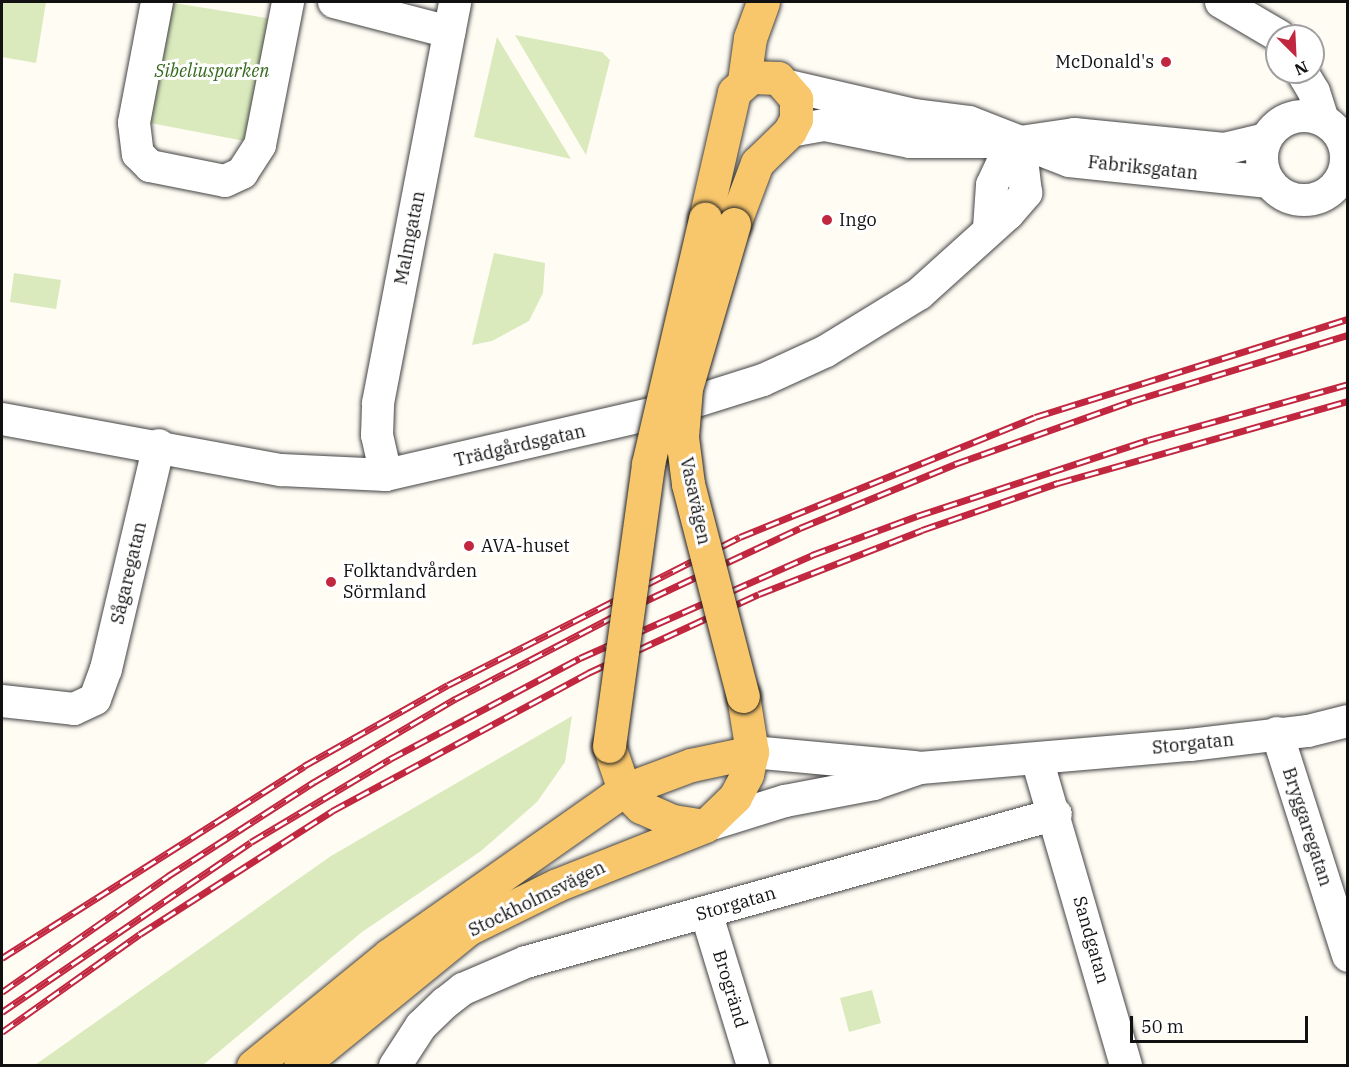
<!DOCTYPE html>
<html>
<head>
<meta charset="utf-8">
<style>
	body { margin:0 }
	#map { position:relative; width:1349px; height:1067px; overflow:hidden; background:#fffcf4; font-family:"IBM Plex Serif",serif }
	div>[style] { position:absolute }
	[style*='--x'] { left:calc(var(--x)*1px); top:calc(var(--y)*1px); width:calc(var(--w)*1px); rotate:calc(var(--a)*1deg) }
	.green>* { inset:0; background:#daeabd }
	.roads { filter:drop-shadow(0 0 2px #444) drop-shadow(0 0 2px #444) }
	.minor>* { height:32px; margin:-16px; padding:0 16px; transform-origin:16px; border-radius:16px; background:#fff }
	.minor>.ring { margin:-16px; padding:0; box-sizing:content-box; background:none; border:32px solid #fff; border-radius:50% }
	.major>* { height:33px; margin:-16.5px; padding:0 16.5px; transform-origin:16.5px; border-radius:16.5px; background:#f8c66b }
	.rail>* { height:7px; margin-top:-3.5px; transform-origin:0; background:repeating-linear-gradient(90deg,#fff 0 14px,#c22740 0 28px); box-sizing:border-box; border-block:2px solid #c22740 }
	.bridges { filter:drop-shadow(0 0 2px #222) drop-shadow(0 0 2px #222) }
	.major-bridge>* { height:33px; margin:-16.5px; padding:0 16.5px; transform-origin:16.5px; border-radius:16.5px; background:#f8c66b }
	.dots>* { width:16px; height:16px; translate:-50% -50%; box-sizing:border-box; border:3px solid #fff; border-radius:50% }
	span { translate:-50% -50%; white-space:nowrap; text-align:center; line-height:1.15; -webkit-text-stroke:6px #fff; paint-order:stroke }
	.poi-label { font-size:18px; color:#111 }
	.right { translate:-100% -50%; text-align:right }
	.left { translate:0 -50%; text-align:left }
	.park-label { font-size:18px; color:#376a1f; font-style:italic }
	.street-label { font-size:18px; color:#111 }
	.frame { position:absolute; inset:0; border:3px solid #111; pointer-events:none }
	.north { position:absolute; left:1265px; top:24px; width:60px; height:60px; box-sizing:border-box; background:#fff; border:2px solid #a0a0a0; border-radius:50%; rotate:156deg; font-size:16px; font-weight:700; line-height:24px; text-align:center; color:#111 }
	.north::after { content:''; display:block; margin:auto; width:21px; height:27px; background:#c22740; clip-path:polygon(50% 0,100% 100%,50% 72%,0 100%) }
	.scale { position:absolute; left:1130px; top:1016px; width:178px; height:27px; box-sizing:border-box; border:3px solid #111; border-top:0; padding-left:8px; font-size:18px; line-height:21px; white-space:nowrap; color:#111; -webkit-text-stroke:4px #fff; paint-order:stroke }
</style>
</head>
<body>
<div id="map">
	<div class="green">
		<div style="clip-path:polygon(2px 2px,46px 2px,36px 63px,2px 57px)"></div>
		<div style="clip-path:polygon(168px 2px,279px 20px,255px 143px,145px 122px)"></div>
		<div style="clip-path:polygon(515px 35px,602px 52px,610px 60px,586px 155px)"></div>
		<div style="clip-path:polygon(497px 37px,571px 159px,474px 137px)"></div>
		<div style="clip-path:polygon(494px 253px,545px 263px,543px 293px,529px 321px,492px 341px,472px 345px)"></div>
		<div style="clip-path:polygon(14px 273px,61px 280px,56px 309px,10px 302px)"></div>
		<div style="clip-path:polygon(572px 716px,565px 762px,537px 802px,481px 851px,362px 932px,203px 1065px,35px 1065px,331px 856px)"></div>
		<div style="clip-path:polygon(872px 990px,881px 1023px,849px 1032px,840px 998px)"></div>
	</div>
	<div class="roads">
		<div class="minor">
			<div style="--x:157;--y:2;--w:123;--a:100.8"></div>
			<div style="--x:134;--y:123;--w:31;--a:83"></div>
			<div style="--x:138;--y:154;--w:17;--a:45"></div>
			<div style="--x:150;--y:166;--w:76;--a:11.3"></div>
			<div style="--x:225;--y:181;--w:19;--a:-25"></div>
			<div style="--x:242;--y:173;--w:33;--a:-57"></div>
			<div style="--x:260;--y:145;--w:146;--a:-78.9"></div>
			<div style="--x:334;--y:2;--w:119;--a:14.6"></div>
			<div style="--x:1221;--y:2;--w:67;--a:30.4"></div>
			<div style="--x:1302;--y:72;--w:23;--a:59"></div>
			<div style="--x:1314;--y:92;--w:29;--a:72"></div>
			<div style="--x:789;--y:86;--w:129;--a:13"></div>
			<div style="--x:915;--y:115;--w:54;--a:7.4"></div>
			<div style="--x:969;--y:122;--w:107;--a:21.3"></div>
			<div style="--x:1069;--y:161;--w:201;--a:6"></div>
			<div class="ring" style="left:1262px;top:116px;width:52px;height:52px"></div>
			<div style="--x:790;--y:131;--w:36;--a:-10"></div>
			<div style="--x:825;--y:125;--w:87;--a:11.3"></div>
			<div style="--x:910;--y:142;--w:110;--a:0"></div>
			<div style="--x:1020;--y:142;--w:55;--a:-8.4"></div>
			<div style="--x:1074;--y:134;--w:151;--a:5.7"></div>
			<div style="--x:1224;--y:149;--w:43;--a:-13.4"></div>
			<div style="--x:989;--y:228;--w:43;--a:-86"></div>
			<div style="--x:992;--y:185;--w:23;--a:-65"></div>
			<div style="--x:1002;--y:164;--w:28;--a:-51"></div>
			<div style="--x:2;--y:419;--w:284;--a:10.4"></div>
			<div style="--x:281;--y:470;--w:105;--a:2.7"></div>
			<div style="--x:386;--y:475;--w:293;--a:-13"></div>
			<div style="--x:671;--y:409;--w:96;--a:-17.5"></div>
			<div style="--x:763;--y:380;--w:69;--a:-24.7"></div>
			<div style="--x:826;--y:351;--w:109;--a:-31.5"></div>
			<div style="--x:919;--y:294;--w:120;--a:-42"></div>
			<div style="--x:1008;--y:214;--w:28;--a:-49"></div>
			<div style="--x:1026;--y:193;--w:51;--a:-96.7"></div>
			<div style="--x:386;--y:475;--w:41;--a:-102.7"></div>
			<div style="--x:377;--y:435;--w:32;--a:-88"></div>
			<div style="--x:378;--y:403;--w:408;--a:-79.1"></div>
			<div style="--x:2;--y:701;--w:72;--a:6.3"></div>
			<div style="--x:74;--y:709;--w:23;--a:-25"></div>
			<div style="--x:95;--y:699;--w:32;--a:-70"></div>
			<div style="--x:106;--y:669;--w:230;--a:-76.7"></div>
			<div style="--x:1277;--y:733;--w:234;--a:72.3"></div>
			<div style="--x:752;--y:752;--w:163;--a:5.3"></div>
			<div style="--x:1037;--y:759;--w:320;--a:73.8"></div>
			<div style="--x:705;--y:826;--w:84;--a:-17.4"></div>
			<div style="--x:785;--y:801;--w:91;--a:-10.8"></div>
			<div style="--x:874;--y:784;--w:49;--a:-19.2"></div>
			<div style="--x:920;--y:768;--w:271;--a:-4.9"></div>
			<div style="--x:1190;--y:745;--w:119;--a:-6.8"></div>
			<div style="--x:1308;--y:731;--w:41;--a:-14"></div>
			<div style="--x:706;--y:912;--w:161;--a:73"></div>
			<div style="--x:395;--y:1066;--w:48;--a:-57"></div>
			<div style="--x:421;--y:1026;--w:33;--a:-44"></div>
			<div style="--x:445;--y:1003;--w:23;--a:-38"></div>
			<div style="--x:463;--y:989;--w:69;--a:-23.2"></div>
			<div style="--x:526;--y:962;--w:550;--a:-15.6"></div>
		</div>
		<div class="major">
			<div style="--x:744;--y:81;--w:43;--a:-82.1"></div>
			<div style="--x:750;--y:38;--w:38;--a:-70"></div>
			<div style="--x:705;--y:219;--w:130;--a:-77.1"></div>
			<div style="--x:734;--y:92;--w:23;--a:-41"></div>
			<div style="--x:751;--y:77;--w:27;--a:2"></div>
			<div style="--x:778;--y:78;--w:28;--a:49"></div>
			<div style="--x:796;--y:99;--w:20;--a:90"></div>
			<div style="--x:796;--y:119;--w:13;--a:117"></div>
			<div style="--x:790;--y:131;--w:46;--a:135.9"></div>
			<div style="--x:757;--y:163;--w:65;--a:110.7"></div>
			<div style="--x:609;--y:746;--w:46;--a:71.2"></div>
			<div style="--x:624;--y:790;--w:24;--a:45"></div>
			<div style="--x:641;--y:807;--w:35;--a:24"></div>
			<div style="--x:673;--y:821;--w:32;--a:9"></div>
			<div style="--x:253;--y:1066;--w:176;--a:-39.2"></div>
			<div style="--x:389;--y:955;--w:287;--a:-35.1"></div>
			<div style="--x:624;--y:790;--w:72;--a:-20.5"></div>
			<div style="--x:691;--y:765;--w:62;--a:-12"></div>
			<div style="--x:300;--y:1066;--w:217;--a:-39.2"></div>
			<div style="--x:468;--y:929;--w:99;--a:-26.3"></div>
			<div style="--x:557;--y:885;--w:159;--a:-21.7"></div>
			<div style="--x:705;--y:826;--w:42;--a:-44"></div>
			<div style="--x:735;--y:797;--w:26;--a:-62"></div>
			<div style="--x:747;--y:774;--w:23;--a:-77"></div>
			<div style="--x:752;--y:752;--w:57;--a:-99.1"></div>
		</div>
	</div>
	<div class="rail">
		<div style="--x:2;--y:958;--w:358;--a:-32.4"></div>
		<div style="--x:304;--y:766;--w:165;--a:-29.4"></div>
		<div style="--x:448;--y:685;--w:327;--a:-26.9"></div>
		<div style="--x:740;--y:537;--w:318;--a:-22.1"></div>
		<div style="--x:1035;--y:417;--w:328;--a:-17.4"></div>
		<div style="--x:2;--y:992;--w:203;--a:-34.9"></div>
		<div style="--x:168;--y:876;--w:174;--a:-32.8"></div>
		<div style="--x:314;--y:782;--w:164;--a:-30.5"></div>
		<div style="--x:455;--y:699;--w:195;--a:-27.5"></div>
		<div style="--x:628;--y:609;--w:190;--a:-25.2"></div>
		<div style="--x:800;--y:528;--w:168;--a:-22.4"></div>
		<div style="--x:955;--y:464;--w:188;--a:-19.6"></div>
		<div style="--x:1132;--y:401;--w:226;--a:-17"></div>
		<div style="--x:2;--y:1012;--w:301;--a:-34.3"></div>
		<div style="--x:251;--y:842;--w:162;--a:-30.8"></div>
		<div style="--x:390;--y:759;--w:215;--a:-28"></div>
		<div style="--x:580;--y:658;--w:254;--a:-23.9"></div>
		<div style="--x:812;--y:555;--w:112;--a:-20.4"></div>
		<div style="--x:917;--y:516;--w:243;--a:-18.2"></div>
		<div style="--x:1148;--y:440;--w:208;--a:-15.6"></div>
		<div style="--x:2;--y:1032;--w:169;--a:-35.4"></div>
		<div style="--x:140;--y:934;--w:228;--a:-32.6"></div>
		<div style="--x:332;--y:811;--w:291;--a:-28.3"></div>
		<div style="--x:588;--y:673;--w:188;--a:-24.8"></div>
		<div style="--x:759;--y:594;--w:175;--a:-21.4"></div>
		<div style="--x:922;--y:530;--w:144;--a:-19.1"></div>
		<div style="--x:1058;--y:483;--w:301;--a:-15.8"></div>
	</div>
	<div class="bridges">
		<div class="major-bridge">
			<div style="--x:734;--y:224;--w:171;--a:106.3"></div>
			<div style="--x:686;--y:388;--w:49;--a:94.7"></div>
			<div style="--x:682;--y:437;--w:47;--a:82.7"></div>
			<div style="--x:688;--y:484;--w:219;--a:75.5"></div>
			<div style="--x:609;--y:746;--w:285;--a:-82.1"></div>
			<div style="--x:648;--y:464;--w:252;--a:-76.9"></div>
		</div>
	</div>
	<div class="dots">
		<div style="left:1166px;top:62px;background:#c22740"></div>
		<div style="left:827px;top:220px;background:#c22740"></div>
		<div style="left:469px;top:546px;background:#c22740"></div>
		<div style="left:331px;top:582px;background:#c22740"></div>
	</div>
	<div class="poi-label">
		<span class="right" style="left:1154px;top:62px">McDonald's</span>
		<span class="left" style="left:839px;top:220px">Ingo</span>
		<span class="left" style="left:481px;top:546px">AVA-huset</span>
		<span class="left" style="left:343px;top:582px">Folktandvården<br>Sörmland</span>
	</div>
	<div class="park-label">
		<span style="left:212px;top:71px">Sibeliusparken</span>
	</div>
	<div class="street-label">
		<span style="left:1143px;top:168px;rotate:6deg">Fabriksgatan</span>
		<span style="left:410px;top:238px;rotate:-79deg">Malmgatan</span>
		<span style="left:520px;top:446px;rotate:-13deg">Trädgårdsgatan</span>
		<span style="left:695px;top:501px;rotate:78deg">Vasavägen</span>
		<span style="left:129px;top:573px;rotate:-77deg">Sågaregatan</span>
		<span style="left:1193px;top:744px;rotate:-6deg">Storgatan</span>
		<span style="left:1307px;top:827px;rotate:72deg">Bryggaregatan</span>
		<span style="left:537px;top:899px;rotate:-26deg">Stockholmsvägen</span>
		<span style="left:736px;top:904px;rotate:-16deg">Storgatan</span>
		<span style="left:1091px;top:940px;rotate:74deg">Sandgatan</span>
		<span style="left:730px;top:989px;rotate:73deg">Brogränd</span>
	</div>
	<div class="frame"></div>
	<div class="north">N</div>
	<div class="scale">50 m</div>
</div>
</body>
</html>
